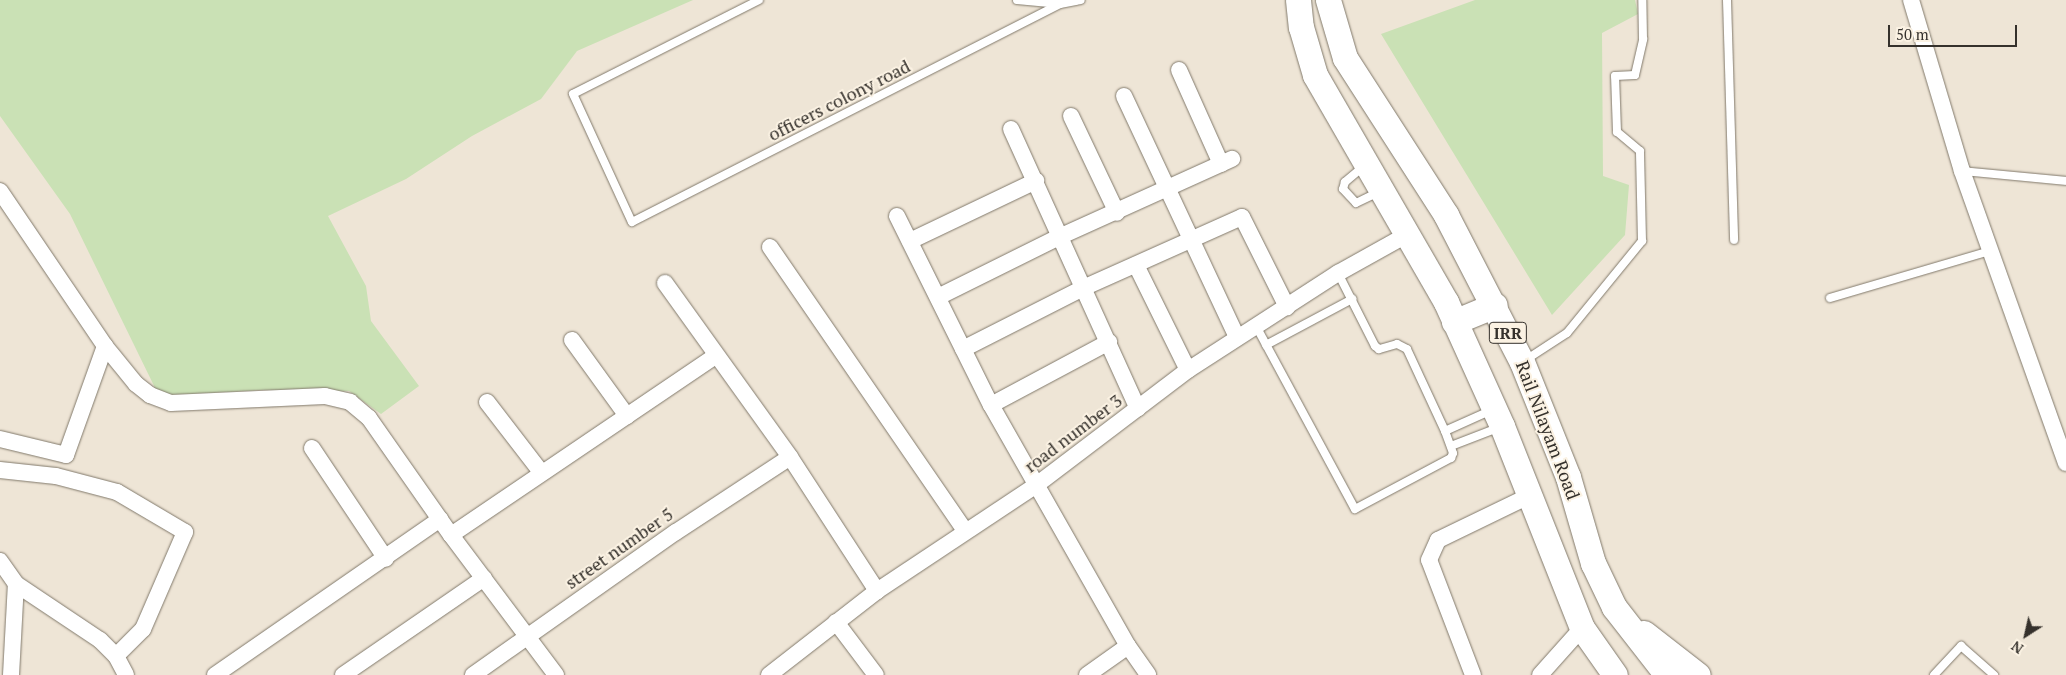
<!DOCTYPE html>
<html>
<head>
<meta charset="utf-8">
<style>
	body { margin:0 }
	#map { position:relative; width:2066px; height:675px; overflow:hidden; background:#eee5d6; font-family:"PT Serif",serif }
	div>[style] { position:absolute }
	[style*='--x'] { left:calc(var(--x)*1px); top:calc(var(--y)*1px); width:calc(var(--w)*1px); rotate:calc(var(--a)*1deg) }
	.green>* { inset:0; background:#cae1b5 }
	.roads { filter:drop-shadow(0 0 1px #81796b) drop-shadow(0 0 1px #81796b) }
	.service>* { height:8px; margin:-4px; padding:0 4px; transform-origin:4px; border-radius:4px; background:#fff }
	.minor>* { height:16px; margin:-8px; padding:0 8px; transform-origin:8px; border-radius:8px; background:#fff }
	.primary>* { height:25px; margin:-12.5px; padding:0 12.5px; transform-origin:12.5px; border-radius:12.5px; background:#fff }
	span { translate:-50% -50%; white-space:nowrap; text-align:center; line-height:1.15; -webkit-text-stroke:4px #fbf2e3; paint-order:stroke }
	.shield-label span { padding:1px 4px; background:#fbf2e3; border:1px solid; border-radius:4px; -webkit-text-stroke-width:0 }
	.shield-label { font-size:16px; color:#35312c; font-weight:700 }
	.street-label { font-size:18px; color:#35312c }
	.north { position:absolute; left:2001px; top:610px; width:50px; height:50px; -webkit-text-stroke:4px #fbf2e3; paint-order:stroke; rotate:215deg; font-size:14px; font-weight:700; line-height:20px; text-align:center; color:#35312c }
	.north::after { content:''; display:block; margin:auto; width:18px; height:22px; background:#35312c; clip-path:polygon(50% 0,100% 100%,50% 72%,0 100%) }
	.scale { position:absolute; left:1888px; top:25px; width:129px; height:22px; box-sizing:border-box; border:2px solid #35312c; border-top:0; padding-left:6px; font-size:15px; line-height:18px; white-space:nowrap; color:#35312c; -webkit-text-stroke:4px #fbf2e3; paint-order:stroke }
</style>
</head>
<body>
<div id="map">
	<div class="green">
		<div style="clip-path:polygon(0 0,693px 0,577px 51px,541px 99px,472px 136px,406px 179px,328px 216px,366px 286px,371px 321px,419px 386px,381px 414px,349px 391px,316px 393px,263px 390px,159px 396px,70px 214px,0 116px)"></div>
		<div style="clip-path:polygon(1475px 0,1635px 0,1638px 14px,1602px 33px,1603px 176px,1629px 185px,1625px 235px,1552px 315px,1381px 34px)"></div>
	</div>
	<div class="roads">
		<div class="service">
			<div style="--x:759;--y:0;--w:208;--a:153.2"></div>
			<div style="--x:573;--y:94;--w:141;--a:65.3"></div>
			<div style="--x:632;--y:222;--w:480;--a:-27"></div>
			<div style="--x:1017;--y:0;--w:43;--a:5.3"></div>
			<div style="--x:1060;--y:4;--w:21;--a:-11"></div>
			<div style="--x:1727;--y:0;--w:240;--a:88.3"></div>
			<div style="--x:1364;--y:166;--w:25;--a:140"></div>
			<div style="--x:1345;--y:182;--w:7;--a:106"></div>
			<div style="--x:1343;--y:189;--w:19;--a:47"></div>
			<div style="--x:1356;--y:203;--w:25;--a:-26"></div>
			<div style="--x:1962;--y:171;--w:104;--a:5.5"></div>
			<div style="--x:1830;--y:298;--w:167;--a:-16.4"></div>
			<div style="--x:1256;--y:326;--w:208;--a:61.6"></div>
			<div style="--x:1355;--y:509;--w:109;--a:-28"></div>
			<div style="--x:1451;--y:458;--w:5;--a:-68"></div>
			<div style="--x:1453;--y:453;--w:23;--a:-110"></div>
			<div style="--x:1445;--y:431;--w:90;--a:-114.9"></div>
			<div style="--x:1407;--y:349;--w:11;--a:-153"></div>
			<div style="--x:1397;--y:344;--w:19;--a:164"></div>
			<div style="--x:1379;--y:349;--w:5;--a:-143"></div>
			<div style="--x:1375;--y:346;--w:82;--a:-116.9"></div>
			<div style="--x:1266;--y:345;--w:98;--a:-28.1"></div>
			<div style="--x:1524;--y:361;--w:51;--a:-33.1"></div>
			<div style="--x:1567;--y:333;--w:119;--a:-50.8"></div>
			<div style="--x:1642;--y:241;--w:90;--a:-91.3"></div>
			<div style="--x:1640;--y:151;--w:30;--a:-140"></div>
			<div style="--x:1617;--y:132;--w:56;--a:-92"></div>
			<div style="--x:1615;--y:76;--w:20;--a:-3"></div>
			<div style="--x:1635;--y:75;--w:37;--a:-77"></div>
			<div style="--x:1643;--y:39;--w:39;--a:-91"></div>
			<div style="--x:1445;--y:431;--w:51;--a:-24.1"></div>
			<div style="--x:1451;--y:446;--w:50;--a:-21"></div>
			<div style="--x:1934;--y:675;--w:40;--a:-47"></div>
			<div style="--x:1961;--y:646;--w:44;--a:41.3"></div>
		</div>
		<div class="minor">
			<div style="--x:1911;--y:0;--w:178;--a:73.4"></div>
			<div style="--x:1962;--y:171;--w:310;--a:70.4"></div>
			<div style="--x:1179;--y:70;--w:103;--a:65.9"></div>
			<div style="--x:1124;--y:96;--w:266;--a:64.9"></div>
			<div style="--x:1071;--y:116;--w:107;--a:64.6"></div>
			<div style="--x:1011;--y:129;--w:307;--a:65.6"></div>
			<div style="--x:0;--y:191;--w:187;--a:55.9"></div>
			<div style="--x:105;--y:346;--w:49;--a:50.8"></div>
			<div style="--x:136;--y:384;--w:18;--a:38"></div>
			<div style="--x:150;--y:395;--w:22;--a:21"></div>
			<div style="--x:171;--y:403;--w:154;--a:-2.6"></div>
			<div style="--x:325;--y:396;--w:26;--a:13"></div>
			<div style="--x:350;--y:402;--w:25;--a:40"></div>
			<div style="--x:369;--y:418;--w:143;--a:55"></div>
			<div style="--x:451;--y:535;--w:175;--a:53.1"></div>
			<div style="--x:897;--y:216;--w:211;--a:63.6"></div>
			<div style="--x:991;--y:405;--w:277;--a:60.4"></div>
			<div style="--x:1128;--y:646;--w:35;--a:55"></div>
			<div style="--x:910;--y:241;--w:140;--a:-25.5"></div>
			<div style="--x:770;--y:247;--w:345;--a:55.5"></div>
			<div style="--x:1136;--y:265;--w:117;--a:63.7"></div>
			<div style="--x:665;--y:283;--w:214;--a:54.3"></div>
			<div style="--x:790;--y:457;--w:160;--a:57"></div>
			<div style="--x:938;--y:297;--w:135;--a:-26.4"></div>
			<div style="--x:1059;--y:237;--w:190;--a:-24.3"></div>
			<div style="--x:572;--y:340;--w:94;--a:54.1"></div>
			<div style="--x:963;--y:349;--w:135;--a:-26.9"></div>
			<div style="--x:1083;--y:288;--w:174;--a:-24.1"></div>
			<div style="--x:1242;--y:217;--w:101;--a:63.4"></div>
			<div style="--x:487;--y:402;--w:88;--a:52.4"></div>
			<div style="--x:991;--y:405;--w:134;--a:-28.1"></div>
			<div style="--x:0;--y:439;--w:68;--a:13.6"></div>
			<div style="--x:66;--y:455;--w:116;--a:-70.3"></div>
			<div style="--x:312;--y:448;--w:133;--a:56.3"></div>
			<div style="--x:0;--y:470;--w:56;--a:6.1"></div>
			<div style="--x:56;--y:476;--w:63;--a:14.7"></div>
			<div style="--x:117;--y:492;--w:79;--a:30.5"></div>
			<div style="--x:185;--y:532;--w:106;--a:113.4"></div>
			<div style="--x:143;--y:629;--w:38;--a:135"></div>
			<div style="--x:451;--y:535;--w:319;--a:-34.1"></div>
			<div style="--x:0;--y:561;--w:28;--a:55"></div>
			<div style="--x:16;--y:584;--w:101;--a:33.7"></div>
			<div style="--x:100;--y:640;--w:23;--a:45"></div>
			<div style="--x:116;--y:656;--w:21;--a:62"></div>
			<div style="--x:836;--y:622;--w:66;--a:53"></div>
			<div style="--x:11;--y:675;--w:91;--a:-86.9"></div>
			<div style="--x:215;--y:675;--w:274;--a:-34.7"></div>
			<div style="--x:343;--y:675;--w:171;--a:-34.5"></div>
			<div style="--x:473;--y:675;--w:248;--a:-35.2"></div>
			<div style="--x:676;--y:532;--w:136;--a:-33.3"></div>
			<div style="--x:769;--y:675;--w:137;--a:-37.9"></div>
			<div style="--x:877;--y:591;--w:190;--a:-33.6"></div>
			<div style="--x:1035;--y:486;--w:192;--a:-37.2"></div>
			<div style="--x:1188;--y:370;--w:179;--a:-32.9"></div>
			<div style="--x:1338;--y:273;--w:80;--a:-29.1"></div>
			<div style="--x:1087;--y:675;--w:50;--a:-35.3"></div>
			<div style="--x:1473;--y:675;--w:123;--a:-110.9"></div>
			<div style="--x:1429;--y:560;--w:22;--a:-66"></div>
			<div style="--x:1438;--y:540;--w:103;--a:-25.8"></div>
			<div style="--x:1540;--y:675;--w:63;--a:-48.2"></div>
		</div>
		<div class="primary">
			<div style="--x:1298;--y:0;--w:27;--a:84"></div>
			<div style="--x:1301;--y:27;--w:50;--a:73.7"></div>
			<div style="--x:1315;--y:75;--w:262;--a:60"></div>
			<div style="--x:1446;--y:302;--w:136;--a:65.7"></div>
			<div style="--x:1502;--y:426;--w:217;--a:68.4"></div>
			<div style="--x:1582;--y:628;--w:57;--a:54.9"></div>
			<div style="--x:1328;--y:0;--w:60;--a:73.7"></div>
			<div style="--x:1345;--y:58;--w:187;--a:57.2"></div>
			<div style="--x:1446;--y:215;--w:165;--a:62.7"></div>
			<div style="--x:1522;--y:362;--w:124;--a:68.2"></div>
			<div style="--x:1568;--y:477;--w:90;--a:73.8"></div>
			<div style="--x:1593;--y:563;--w:49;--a:64.5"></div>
			<div style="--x:1614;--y:607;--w:86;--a:52.1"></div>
			<div style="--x:1454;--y:322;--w:44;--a:-22.5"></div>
			<div style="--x:1644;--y:633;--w:68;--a:37.9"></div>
		</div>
	</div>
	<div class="shield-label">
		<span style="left:1508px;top:333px">IRR</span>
	</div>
	<div class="street-label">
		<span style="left:839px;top:100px;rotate:-27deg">officers colony road</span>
		<span style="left:1548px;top:430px;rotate:69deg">Rail Nilayam Road</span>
		<span style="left:1073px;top:433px;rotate:-37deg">road number 3</span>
		<span style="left:619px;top:548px;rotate:-35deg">street number 5</span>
	</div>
	<div class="north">N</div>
	<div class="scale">50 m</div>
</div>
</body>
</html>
